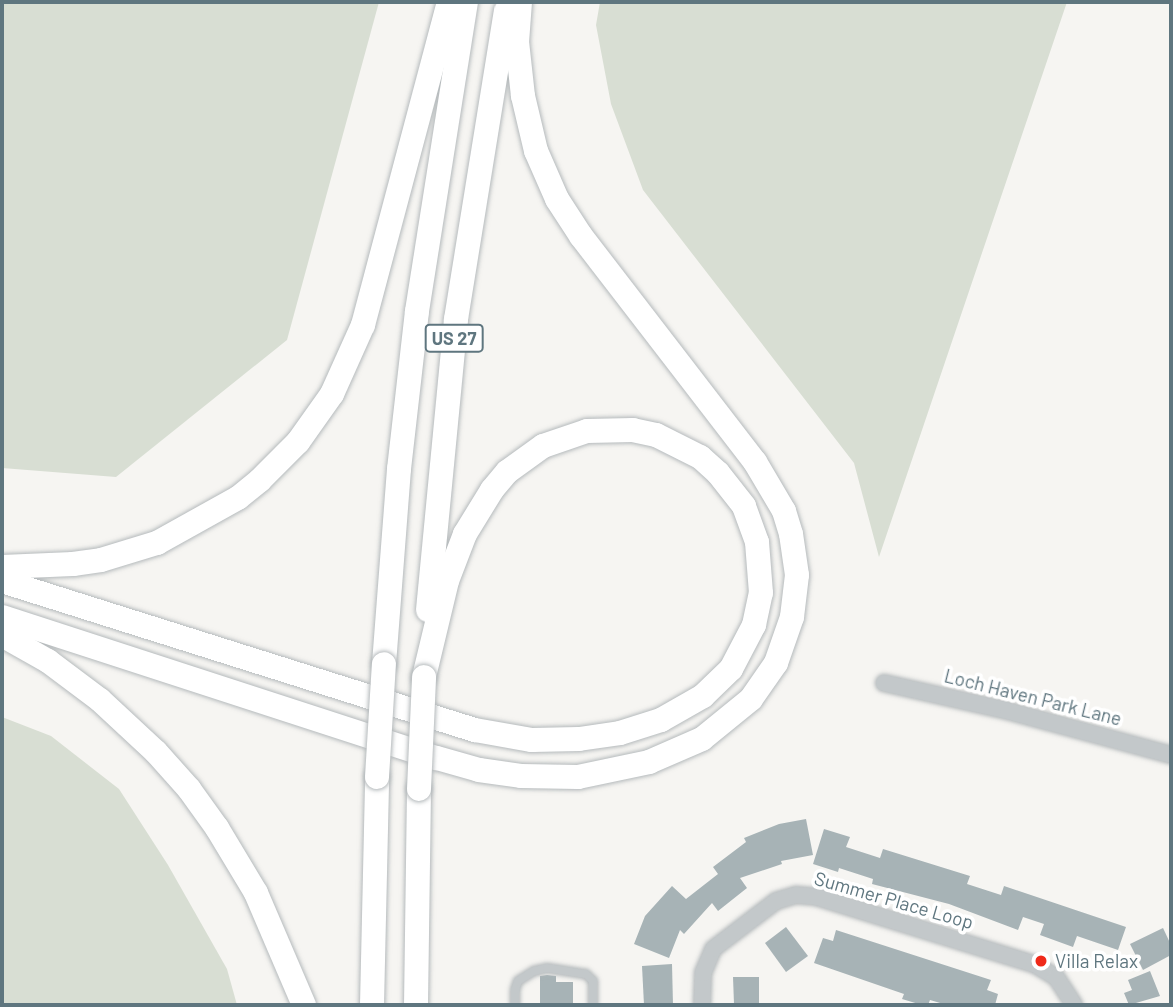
<!DOCTYPE html>
<html>
<head>
<meta charset="utf-8">
<style>
	body { margin:0 }
	#map { position:relative; width:1173px; height:1007px; overflow:hidden; background:#f6f5f2; font-family:Barlow,sans-serif }
	div>[style] { position:absolute }
	[style*='--x'] { left:calc(var(--x)*1px); top:calc(var(--y)*1px); width:calc(var(--w)*1px); rotate:calc(var(--a)*1deg) }
	.green>* { inset:0; background:#d8ded3 }
	.building>* { inset:0; background:#a7b3b6 }
	.roads { filter:drop-shadow(0 0 2px #b5babc) drop-shadow(0 0 2px #b5babc) }
	.service>* { height:8px; margin:-4px; padding:0 4px; transform-origin:4px; border-radius:4px; background:#c3c8ca }
	.minor>* { height:16px; margin:-8px; padding:0 8px; transform-origin:8px; border-radius:8px; background:#c3c8ca }
	.trunk>* { height:24px; margin:-12px; padding:0 12px; transform-origin:12px; border-radius:12px; background:#fff }
	.bridges { filter:drop-shadow(0 0 2px #b5babc) drop-shadow(0 0 2px #b5babc) }
	.trunk-bridge>* { height:24px; margin:-12px; padding:0 12px; transform-origin:12px; border-radius:12px; background:#fff }
	.dots>* { width:19px; height:19px; translate:-50% -50%; box-sizing:border-box; border:4px solid #fff; border-radius:50% }
	span { translate:-50% -50%; white-space:nowrap; text-align:center; line-height:1.15; -webkit-text-stroke:7px #fff; paint-order:stroke }
	.shield-label span { padding:2px 5px; background:#fff; border:2px solid; border-radius:5px; -webkit-text-stroke-width:0 }
	.shield-label { font-size:18px; color:#5f767f; font-weight:700 }
	.street-label { font-size:19px; color:#5f767f }
	.poi-label { font-size:19px; color:#5f767f }
	.left { translate:0 -50%; text-align:left }
	.frame { position:absolute; inset:0; border:4px solid #5f767f; pointer-events:none }
</style>
</head>
<body>
<div id="map">
	<div class="green">
		<div style="clip-path:polygon(2px 2px,379px 2px,287px 340px,116px 477px,2px 468px)"></div>
		<div style="clip-path:polygon(600px 2px,1067px 2px,879px 557px,854px 463px,643px 190px,611px 104px,596px 25px)"></div>
		<div style="clip-path:polygon(2px 717px,51px 736px,119px 789px,168px 865px,227px 969px,237px 1005px,2px 1005px)"></div>
	</div>
	<div class="building">
		<div style="clip-path:polygon(806px 819px,813px 855px,781px 861px,782px 864px,740px 878px,747px 888px,718px 911px,712px 903px,684px 934px,680px 930px,669px 958px,634px 944px,645px 916px,672px 886px,686px 899px,718px 874px,713px 867px,746px 842px,744px 838px,779px 824px)"></div>
		<div style="clip-path:polygon(824px 829px,850px 837px,846px 847px,880px 858px,883px 849px,970px 876px,967px 884px,1001px 895px,1004px 886px,1126px 927px,1118px 950px,1077px 936px,1073px 947px,1040px 935px,1044px 924px,1023px 917px,1018px 930px,949px 904px,872px 884px,873px 879px,839px 868px,838px 872px,813px 864px)"></div>
		<div style="clip-path:polygon(786px 927px,808px 956px,786px 972px,765px 943px)"></div>
		<div style="clip-path:polygon(1163px 928px,1171px 945px,1171px 955px,1143px 970px,1130px 944px)"></div>
		<div style="clip-path:polygon(836px 930px,991px 980px,987px 990px,998px 994px,995px 1005px,947px 1005px,930px 1000px,928px 1005px,922px 1005px,902px 999px,904px 994px,814px 963px,823px 938px,833px 941px)"></div>
		<div style="clip-path:polygon(672px 964px,673px 1005px,644px 1005px,642px 966px)"></div>
		<div style="clip-path:polygon(1150px 971px,1160px 996px,1129px 1005px,1124px 993px,1132px 990px,1128px 980px)"></div>
		<div style="clip-path:polygon(547px 975px,556px 976px,556px 982px,573px 982px,573px 1005px,540px 1005px,540px 976px)"></div>
		<div style="clip-path:polygon(733px 977px,759px 977px,759px 1003px,734px 1004px)"></div>
	</div>
	<div class="roads">
		<div class="service">
			<div style="--x:515;--y:1005;--w:15;--a:-90"></div>
			<div style="--x:515;--y:990;--w:9;--a:-72"></div>
			<div style="--x:518;--y:981;--w:19;--a:-32"></div>
			<div style="--x:534;--y:971;--w:13;--a:-13"></div>
			<div style="--x:547;--y:968;--w:39;--a:9"></div>
			<div style="--x:586;--y:974;--w:10;--a:45"></div>
			<div style="--x:593;--y:981;--w:24;--a:90"></div>
		</div>
		<div class="minor">
			<div style="--x:884;--y:683;--w:127;--a:12.7"></div>
			<div style="--x:1008;--y:711;--w:169;--a:15.1"></div>
			<div style="--x:702;--y:1005;--w:32;--a:-88"></div>
			<div style="--x:703;--y:973;--w:26;--a:-67"></div>
			<div style="--x:713;--y:949;--w:79;--a:-37.3"></div>
			<div style="--x:776;--y:901;--w:21;--a:-17"></div>
			<div style="--x:796;--y:895;--w:21;--a:5"></div>
			<div style="--x:817;--y:897;--w:227;--a:17.2"></div>
			<div style="--x:1034;--y:964;--w:26;--a:31"></div>
			<div style="--x:1056;--y:977;--w:33;--a:57"></div>
		</div>
		<div class="trunk">
			<div style="--x:2;--y:567;--w:71;--a:-2.4"></div>
			<div style="--x:73;--y:564;--w:28;--a:-8"></div>
			<div style="--x:101;--y:560;--w:59;--a:-16.9"></div>
			<div style="--x:157;--y:543;--w:93;--a:-29.1"></div>
			<div style="--x:238;--y:498;--w:28;--a:-39"></div>
			<div style="--x:260;--y:480;--w:54;--a:-45"></div>
			<div style="--x:298;--y:442;--w:59;--a:-54.7"></div>
			<div style="--x:332;--y:394;--w:76;--a:-65.8"></div>
			<div style="--x:363;--y:325;--w:334;--a:-75.1"></div>
			<div style="--x:2;--y:581;--w:496;--a:17.5"></div>
			<div style="--x:475;--y:730;--w:58;--a:10"></div>
			<div style="--x:532;--y:740;--w:47;--a:-1.2"></div>
			<div style="--x:579;--y:739;--w:41;--a:-8.3"></div>
			<div style="--x:620;--y:733;--w:43;--a:-17.6"></div>
			<div style="--x:661;--y:720;--w:48;--a:-29.7"></div>
			<div style="--x:703;--y:696;--w:39;--a:-44"></div>
			<div style="--x:731;--y:669;--w:50;--a:-62.4"></div>
			<div style="--x:754;--y:625;--w:33;--a:-78"></div>
			<div style="--x:761;--y:593;--w:51;--a:-94.5"></div>
			<div style="--x:757;--y:542;--w:38;--a:-110"></div>
			<div style="--x:744;--y:506;--w:42;--a:-128.2"></div>
			<div style="--x:718;--y:473;--w:24;--a:-138"></div>
			<div style="--x:700;--y:457;--w:49;--a:-153.4"></div>
			<div style="--x:656;--y:435;--w:24;--a:-168"></div>
			<div style="--x:633;--y:430;--w:46;--a:178.8"></div>
			<div style="--x:587;--y:431;--w:46;--a:161.2"></div>
			<div style="--x:543;--y:446;--w:44;--a:144.2"></div>
			<div style="--x:507;--y:472;--w:23;--a:130"></div>
			<div style="--x:492;--y:490;--w:52;--a:121.5"></div>
			<div style="--x:465;--y:534;--w:50;--a:111"></div>
			<div style="--x:447;--y:581;--w:99;--a:103.5"></div>
			<div style="--x:428;--y:610;--w:292;--a:-84.5"></div>
			<div style="--x:456;--y:319;--w:312;--a:-80.8"></div>
			<div style="--x:2;--y:617;--w:457;--a:18"></div>
			<div style="--x:437;--y:758;--w:44;--a:15.9"></div>
			<div style="--x:479;--y:770;--w:42;--a:8.1"></div>
			<div style="--x:521;--y:776;--w:57;--a:1"></div>
			<div style="--x:578;--y:777;--w:73;--a:-11.9"></div>
			<div style="--x:649;--y:762;--w:58;--a:-23.5"></div>
			<div style="--x:702;--y:739;--w:63;--a:-39.2"></div>
			<div style="--x:751;--y:699;--w:44;--a:-55.2"></div>
			<div style="--x:776;--y:663;--w:49;--a:-70.8"></div>
			<div style="--x:792;--y:617;--w:42;--a:-83.2"></div>
			<div style="--x:797;--y:575;--w:41;--a:-98.3"></div>
			<div style="--x:791;--y:534;--w:24;--a:-107"></div>
			<div style="--x:784;--y:511;--w:57;--a:-120.6"></div>
			<div style="--x:755;--y:462;--w:285;--a:-127.6"></div>
			<div style="--x:581;--y:236;--w:44;--a:-123"></div>
			<div style="--x:557;--y:199;--w:52;--a:-113.6"></div>
			<div style="--x:536;--y:151;--w:57;--a:-103.3"></div>
			<div style="--x:523;--y:96;--w:54;--a:-96.3"></div>
			<div style="--x:517;--y:42;--w:40;--a:-85.7"></div>
			<div style="--x:2;--y:635;--w:53;--a:29.5"></div>
			<div style="--x:48;--y:661;--w:65;--a:36.9"></div>
			<div style="--x:100;--y:700;--w:76;--a:42.9"></div>
			<div style="--x:156;--y:752;--w:50;--a:48.3"></div>
			<div style="--x:189;--y:789;--w:48;--a:54.3"></div>
			<div style="--x:217;--y:828;--w:76;--a:59"></div>
			<div style="--x:256;--y:893;--w:122;--a:66.8"></div>
			<div style="--x:384;--y:664;--w:196;--a:-85.6"></div>
			<div style="--x:399;--y:469;--w:159;--a:-83.5"></div>
			<div style="--x:417;--y:311;--w:313;--a:-81"></div>
			<div style="--x:372;--y:1005;--w:228;--a:-88.7"></div>
			<div style="--x:416;--y:1005;--w:216;--a:-89.2"></div>
		</div>
	</div>
	<div class="bridges">
		<div class="trunk-bridge">
			<div style="--x:377;--y:777;--w:113;--a:-86.5"></div>
			<div style="--x:419;--y:789;--w:112;--a:-87.4"></div>
		</div>
	</div>
	<div class="dots">
		<div style="left:1041px;top:961px;background:#ef2919"></div>
	</div>
	<div class="shield-label">
		<span style="left:454px;top:338px">US 27</span>
	</div>
	<div class="street-label">
		<span style="left:1033px;top:697px;rotate:14deg">Loch Haven Park Lane</span>
		<span style="left:894px;top:900px;rotate:16deg">Summer Place Loop</span>
	</div>
	<div class="poi-label">
		<span class="left" style="left:1055px;top:961px">Villa Relax</span>
	</div>
	<div class="frame"></div>
</div>
</body>
</html>
